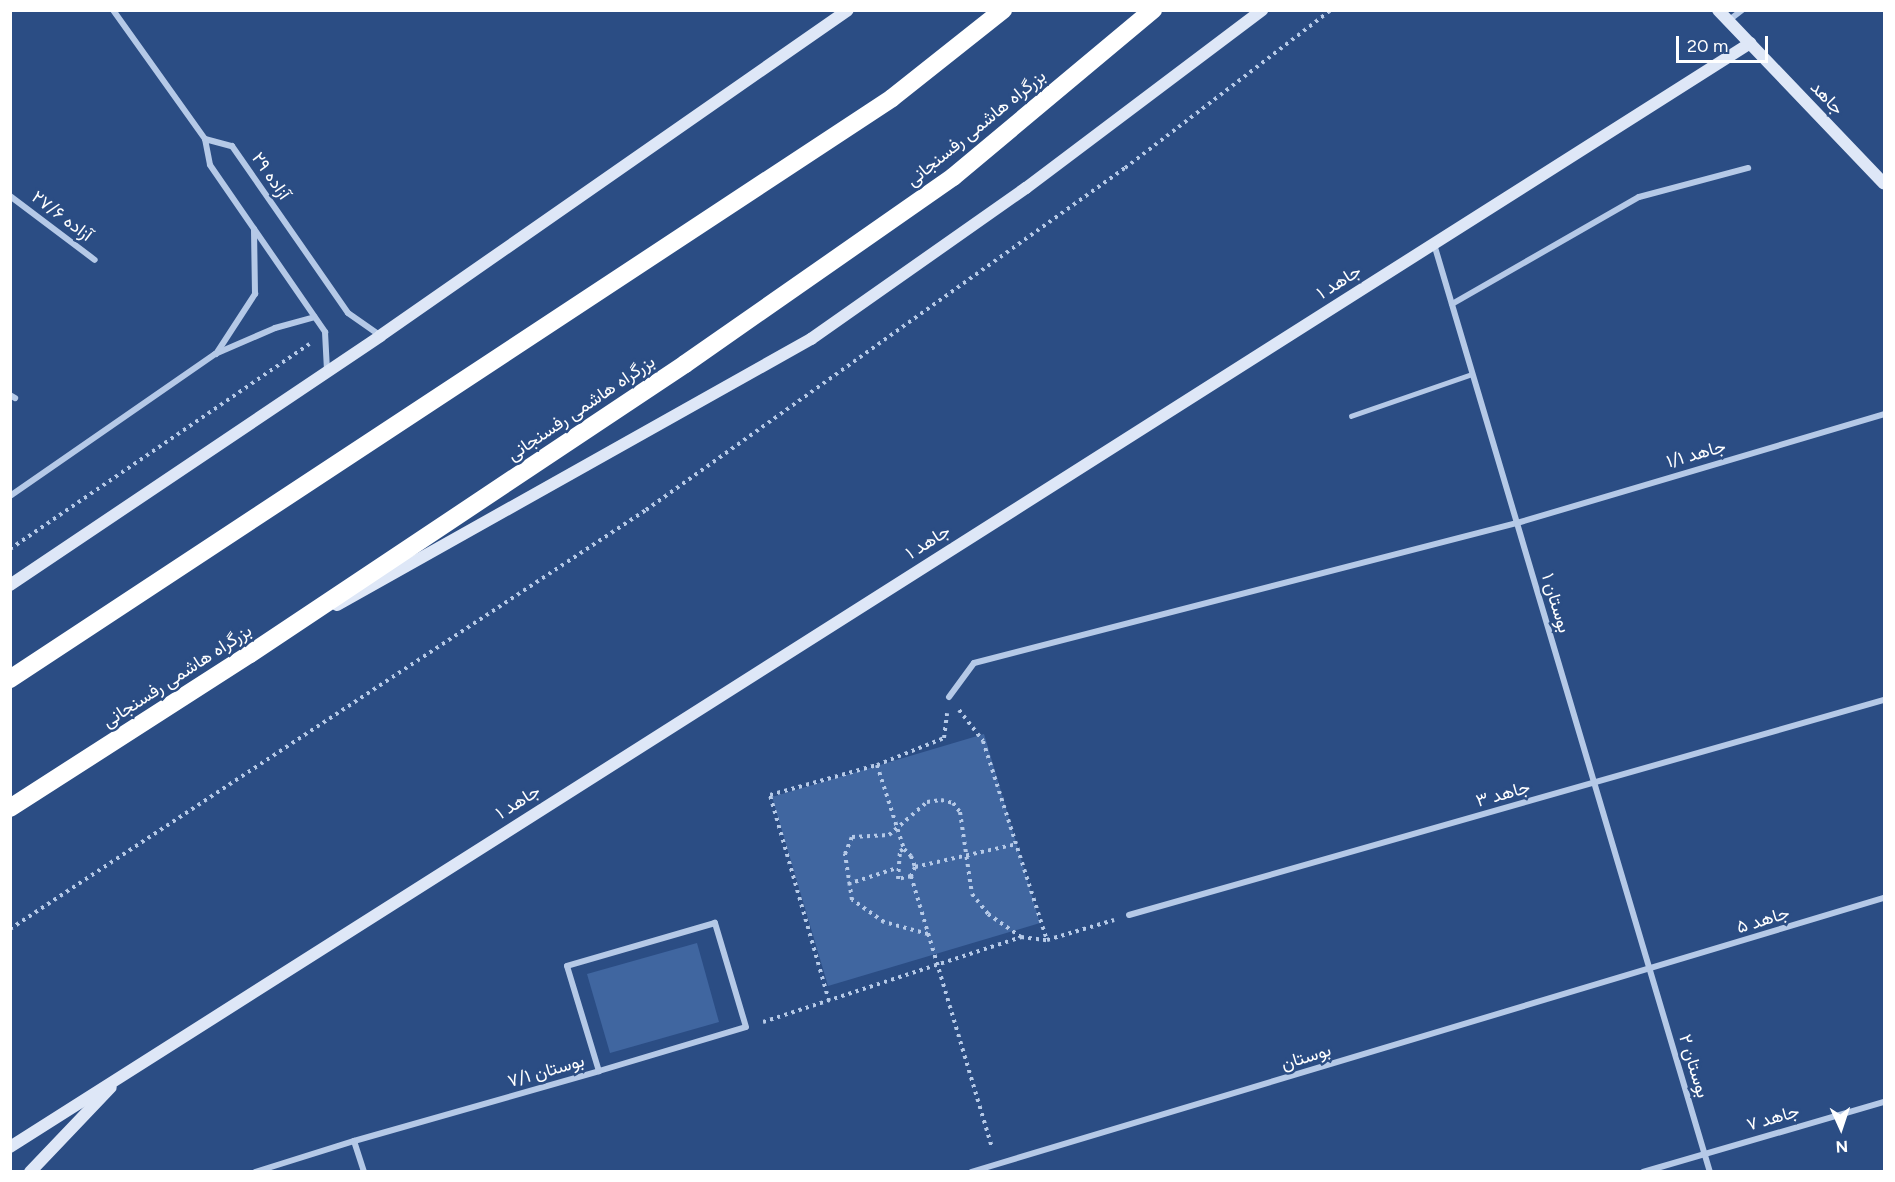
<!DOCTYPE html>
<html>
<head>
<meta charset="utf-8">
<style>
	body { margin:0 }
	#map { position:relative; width:1895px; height:1182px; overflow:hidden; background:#2b4d84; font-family:Figtree,Vazirmatn,sans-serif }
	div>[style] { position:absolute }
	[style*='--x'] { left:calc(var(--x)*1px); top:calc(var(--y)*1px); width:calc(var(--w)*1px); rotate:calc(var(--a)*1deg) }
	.green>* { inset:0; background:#4066a0 }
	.path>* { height:4px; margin-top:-2px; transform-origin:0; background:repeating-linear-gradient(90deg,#b5c9e7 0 3px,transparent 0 7.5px) }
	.lane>* { height:4.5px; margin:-2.25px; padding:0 2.25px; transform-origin:2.25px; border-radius:2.25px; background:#b5c9e7 }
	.street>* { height:6px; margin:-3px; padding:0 3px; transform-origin:3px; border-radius:3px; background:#b5c9e7 }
	.secondary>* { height:12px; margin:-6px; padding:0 6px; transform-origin:6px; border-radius:6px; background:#dee7f7 }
	.highway>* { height:18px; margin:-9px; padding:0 9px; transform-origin:9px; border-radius:9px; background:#fff }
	span { translate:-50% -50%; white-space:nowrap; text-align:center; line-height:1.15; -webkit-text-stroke:5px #2b4d84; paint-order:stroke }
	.street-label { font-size:18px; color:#fff }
	.frame { position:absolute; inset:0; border:12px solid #fff; pointer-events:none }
	.north { position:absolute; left:1811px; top:1098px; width:60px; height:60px; -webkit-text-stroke:4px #2b4d84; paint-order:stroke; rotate:177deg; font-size:16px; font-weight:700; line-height:24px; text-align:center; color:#fff }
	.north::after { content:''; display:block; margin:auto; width:21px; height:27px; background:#fff; clip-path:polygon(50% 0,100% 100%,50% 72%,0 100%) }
	.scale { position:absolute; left:1676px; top:36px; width:92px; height:27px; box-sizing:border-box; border:3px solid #fff; border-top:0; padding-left:8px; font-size:18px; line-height:21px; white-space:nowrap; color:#fff; -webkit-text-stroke:4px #2b4d84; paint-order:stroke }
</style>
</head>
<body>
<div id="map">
	<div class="green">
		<div style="clip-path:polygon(984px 734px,1040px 923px,828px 986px,772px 797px)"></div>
		<div style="clip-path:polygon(697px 943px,719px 1022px,610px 1053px,587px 974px)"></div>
	</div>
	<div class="path">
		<div style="--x:10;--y:549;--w:363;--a:-34.4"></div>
		<div style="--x:959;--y:710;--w:39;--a:52"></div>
		<div style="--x:983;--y:741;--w:209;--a:72.2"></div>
		<div style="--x:877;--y:765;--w:88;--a:72.2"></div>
		<div style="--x:915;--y:867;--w:10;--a:114"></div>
		<div style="--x:911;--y:876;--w:13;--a:167"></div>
		<div style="--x:898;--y:879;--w:28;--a:-86"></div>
		<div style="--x:900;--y:851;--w:4;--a:-27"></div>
		<div style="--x:904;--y:849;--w:10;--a:45"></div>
		<div style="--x:911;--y:856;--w:12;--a:70"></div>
		<div style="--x:915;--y:867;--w:105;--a:-12.7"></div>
		<div style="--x:911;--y:876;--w:284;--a:73.4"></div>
		<div style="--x:848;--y:884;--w:52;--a:-18.1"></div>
		<div style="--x:10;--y:929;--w:762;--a:-33.38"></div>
		<div style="--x:646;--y:510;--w:589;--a:-35.53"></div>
		<div style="--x:1125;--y:168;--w:260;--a:-37.5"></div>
		<div style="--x:928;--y:934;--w:46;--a:-164.7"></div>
		<div style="--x:884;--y:922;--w:39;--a:-145"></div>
		<div style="--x:852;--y:900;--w:47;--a:-98.7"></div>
		<div style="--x:845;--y:854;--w:18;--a:-68"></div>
		<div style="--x:852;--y:837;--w:37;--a:-3"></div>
		<div style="--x:889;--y:835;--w:50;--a:-41"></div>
		<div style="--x:927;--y:802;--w:14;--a:-8"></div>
		<div style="--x:941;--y:800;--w:12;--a:14"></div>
		<div style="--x:953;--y:803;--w:11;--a:52"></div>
		<div style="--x:960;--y:812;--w:83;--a:81.7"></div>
		<div style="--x:972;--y:894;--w:26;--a:51"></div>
		<div style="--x:988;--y:914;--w:40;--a:34.9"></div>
		<div style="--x:829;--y:1001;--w:214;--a:-106"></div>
		<div style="--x:770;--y:795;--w:111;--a:-15.7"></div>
		<div style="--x:877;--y:765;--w:72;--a:-21.9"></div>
		<div style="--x:944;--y:738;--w:25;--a:-83"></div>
		<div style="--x:763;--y:1022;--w:272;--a:-18.2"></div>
		<div style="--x:1021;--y:937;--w:26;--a:7"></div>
		<div style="--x:1047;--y:940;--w:70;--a:-16.6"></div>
	</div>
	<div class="lane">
		<div style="--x:1351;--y:416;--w:128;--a:-19.1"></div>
	</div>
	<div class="street">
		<div style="--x:113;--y:10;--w:158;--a:54.5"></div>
		<div style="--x:205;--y:139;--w:28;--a:15"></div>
		<div style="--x:232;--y:146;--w:203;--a:55.2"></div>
		<div style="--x:348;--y:313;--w:38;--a:35"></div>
		<div style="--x:1728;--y:21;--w:18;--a:-38"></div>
		<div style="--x:205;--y:139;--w:26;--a:79"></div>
		<div style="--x:210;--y:165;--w:203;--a:55.4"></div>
		<div style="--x:325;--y:332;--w:37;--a:87"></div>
		<div style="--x:10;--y:196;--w:106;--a:37"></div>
		<div style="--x:1434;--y:244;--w:968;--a:73.44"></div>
		<div style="--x:1452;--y:304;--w:215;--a:-29.8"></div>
		<div style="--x:1639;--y:197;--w:113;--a:-14.9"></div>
		<div style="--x:216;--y:354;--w:72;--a:-57"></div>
		<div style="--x:255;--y:294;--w:65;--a:-90.9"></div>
		<div style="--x:10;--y:395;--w:6;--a:31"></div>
		<div style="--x:10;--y:496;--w:249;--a:-34.7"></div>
		<div style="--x:215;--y:354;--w:65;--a:-23.4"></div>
		<div style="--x:275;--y:328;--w:41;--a:-15.4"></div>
		<div style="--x:949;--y:697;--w:42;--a:-53.7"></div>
		<div style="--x:974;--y:663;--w:561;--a:-14.46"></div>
		<div style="--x:1517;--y:523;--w:383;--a:-16.5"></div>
		<div style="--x:1129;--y:915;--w:785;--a:-15.9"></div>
		<div style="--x:354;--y:1141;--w:33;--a:72"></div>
		<div style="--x:255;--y:1172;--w:104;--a:-17.4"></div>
		<div style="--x:354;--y:1141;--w:255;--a:-15.9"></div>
		<div style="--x:599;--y:1071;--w:153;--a:-16.7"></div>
		<div style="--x:746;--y:1027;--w:109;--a:-106.6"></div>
		<div style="--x:715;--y:923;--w:154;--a:163.8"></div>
		<div style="--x:567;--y:966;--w:110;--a:73.1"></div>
		<div style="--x:971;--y:1172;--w:953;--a:-16.71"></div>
		<div style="--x:1643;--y:1172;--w:251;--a:-16.2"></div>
	</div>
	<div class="secondary">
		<div style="--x:1718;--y:10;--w:240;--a:46.3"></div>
		<div style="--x:10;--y:585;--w:446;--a:-33.9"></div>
		<div style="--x:380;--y:336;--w:570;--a:-34.86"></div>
		<div style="--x:337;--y:605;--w:544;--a:-29.3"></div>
		<div style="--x:811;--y:339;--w:263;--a:-35.1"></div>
		<div style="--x:1026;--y:188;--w:296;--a:-37"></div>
		<div style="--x:10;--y:1147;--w:2061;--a:-32.39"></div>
		<div style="--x:30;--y:1172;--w:117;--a:-46.4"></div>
	</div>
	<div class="highway">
		<div style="--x:10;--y:679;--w:1056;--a:-33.37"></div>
		<div style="--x:892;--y:98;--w:142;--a:-38.4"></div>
		<div style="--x:10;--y:808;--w:285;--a:-32.7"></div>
		<div style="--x:250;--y:654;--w:523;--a:-33.69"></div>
		<div style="--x:685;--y:364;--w:327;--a:-34.9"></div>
		<div style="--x:953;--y:177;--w:261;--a:-39.9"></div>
	</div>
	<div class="street-label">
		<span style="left:1827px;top:98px;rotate:46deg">جاهد</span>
		<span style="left:976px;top:128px;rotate:-39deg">بزرگراه هاشمی رفسنجانی</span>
		<span style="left:271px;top:176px;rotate:55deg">آزاده ۲۹</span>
		<span style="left:62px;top:216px;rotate:37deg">آزاده ۲۷/۶</span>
		<span style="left:1339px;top:282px;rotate:-32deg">جاهد ۱</span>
		<span style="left:581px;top:408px;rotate:-34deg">بزرگراه هاشمی رفسنجانی</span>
		<span style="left:1696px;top:454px;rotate:-16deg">جاهد ۱/۱</span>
		<span style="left:928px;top:542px;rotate:-32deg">جاهد ۱</span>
		<span style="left:1556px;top:603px;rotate:73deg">بوستان ۱</span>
		<span style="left:177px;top:676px;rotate:-33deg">بزرگراه هاشمی رفسنجانی</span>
		<span style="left:1503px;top:794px;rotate:-16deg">جاهد ۳</span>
		<span style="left:518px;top:802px;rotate:-32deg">جاهد ۱</span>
		<span style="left:1763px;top:920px;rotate:-17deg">جاهد ۵</span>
		<span style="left:1306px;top:1057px;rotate:-17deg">بوستان</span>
		<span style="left:1694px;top:1066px;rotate:73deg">بوستان ۲</span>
		<span style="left:546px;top:1071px;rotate:-16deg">بوستان ۷/۱</span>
		<span style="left:1773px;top:1118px;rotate:-16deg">جاهد ۷</span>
	</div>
	<div class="frame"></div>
	<div class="north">N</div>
	<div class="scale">20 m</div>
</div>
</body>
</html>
